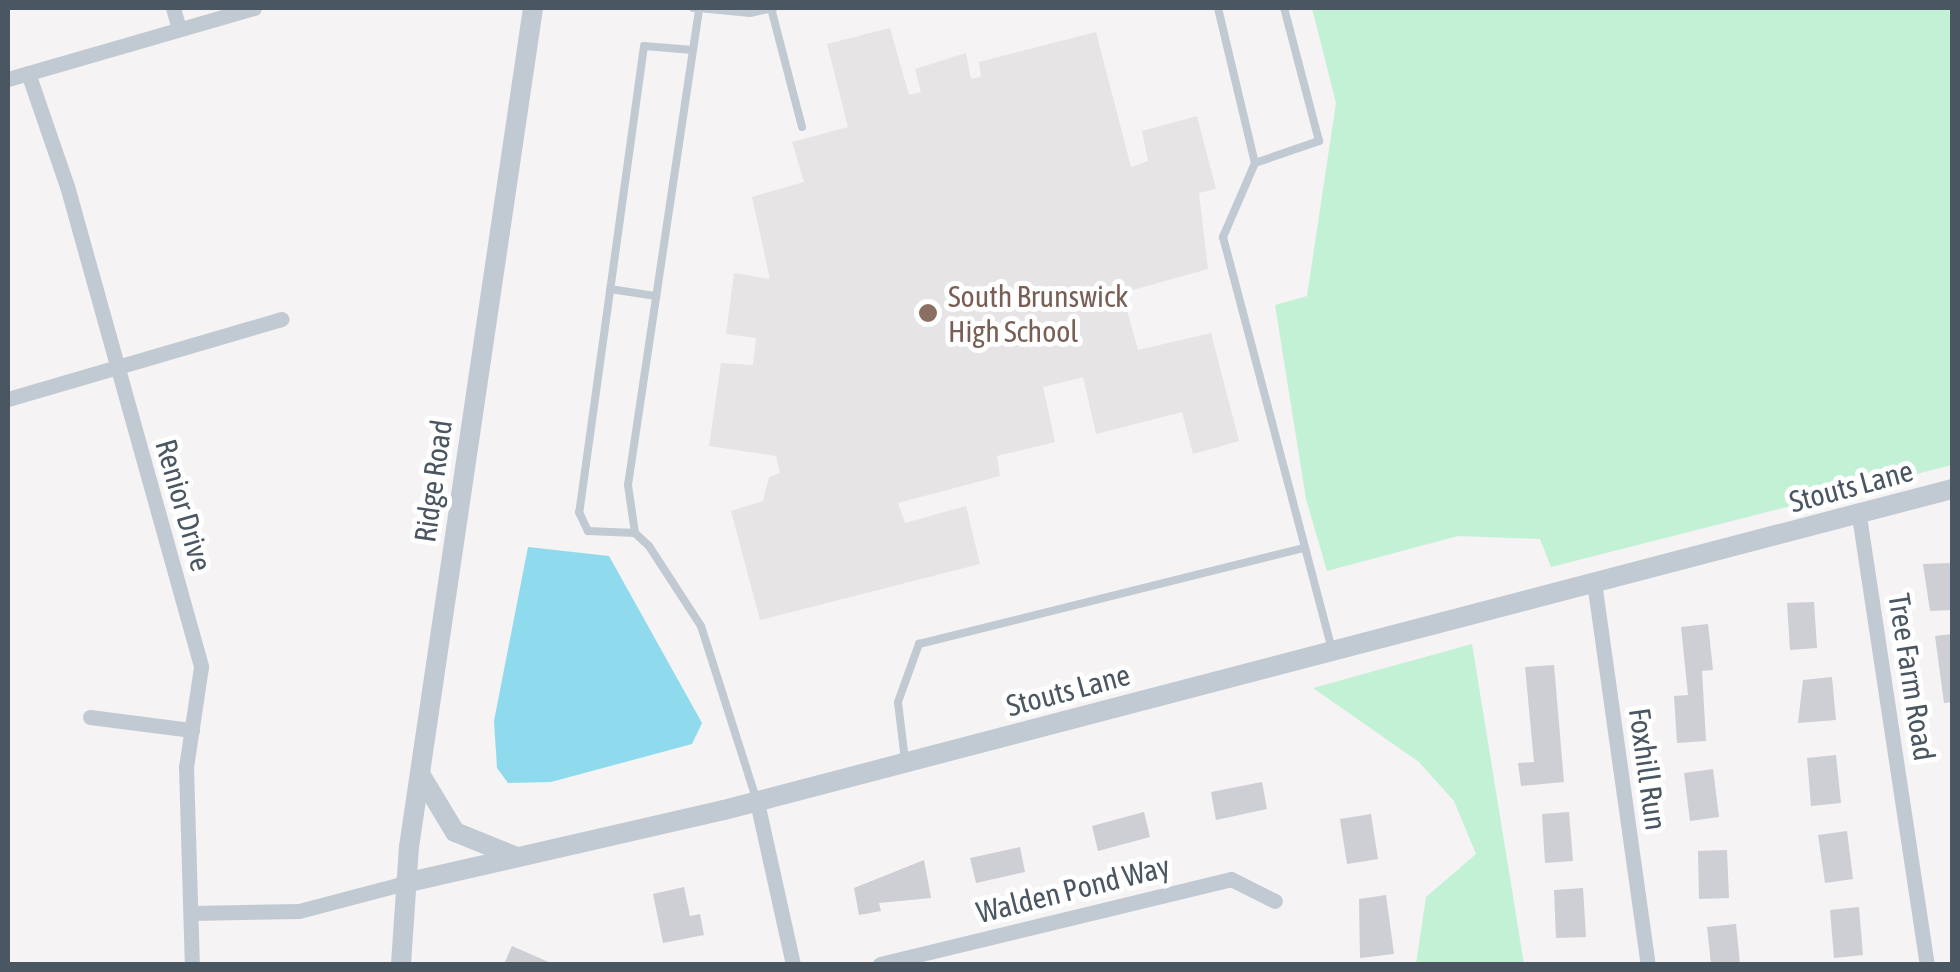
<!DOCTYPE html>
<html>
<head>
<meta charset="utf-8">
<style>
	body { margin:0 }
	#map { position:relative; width:1960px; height:972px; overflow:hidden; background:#f5f3f3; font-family:"Asap Condensed",sans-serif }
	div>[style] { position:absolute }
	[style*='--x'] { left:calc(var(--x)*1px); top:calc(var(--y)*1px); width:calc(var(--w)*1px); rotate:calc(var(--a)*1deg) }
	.education>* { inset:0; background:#e6e4e5 }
	.green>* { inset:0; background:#c3f1d5 }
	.water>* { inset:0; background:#90daee }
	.building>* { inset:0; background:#cdcfd5 }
	.service>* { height:8px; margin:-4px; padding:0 4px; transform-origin:4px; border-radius:4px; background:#c1cad2 }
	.minor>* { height:15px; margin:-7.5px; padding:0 7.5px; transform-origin:7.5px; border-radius:7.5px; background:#c1cad2 }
	.tertiary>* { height:20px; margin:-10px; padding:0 10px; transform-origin:10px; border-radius:10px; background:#c1cad2 }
	.dots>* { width:28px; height:28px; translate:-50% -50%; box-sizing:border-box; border:5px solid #fff; border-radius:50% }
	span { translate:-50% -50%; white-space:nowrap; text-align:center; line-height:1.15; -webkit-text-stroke:10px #fff; paint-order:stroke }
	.education-label { font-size:30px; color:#785e54 }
	.left { translate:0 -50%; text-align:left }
	.street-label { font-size:30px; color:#4a5661 }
	.frame { position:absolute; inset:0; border:10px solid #4a5661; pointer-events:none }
</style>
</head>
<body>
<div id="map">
	<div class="education">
		<div style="clip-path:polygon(890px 28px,909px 95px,921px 92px,915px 69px,966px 53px,971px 79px,981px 77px,979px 62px,1096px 32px,1131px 167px,1148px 161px,1142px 131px,1197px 116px,1216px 189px,1199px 193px,1208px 269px,1122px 293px,1138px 350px,1211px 333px,1239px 441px,1193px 454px,1182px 412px,1096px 434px,1083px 377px,1043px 387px,1055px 442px,997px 456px,1000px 476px,898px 503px,905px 523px,966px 506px,980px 564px,760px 620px,731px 511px,763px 501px,769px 477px,780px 473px,776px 456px,709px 446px,721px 363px,753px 365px,756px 338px,726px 334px,734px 273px,770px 279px,752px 197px,804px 182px,792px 142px,848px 127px,827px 44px)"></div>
	</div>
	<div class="green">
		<div style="clip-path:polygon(1312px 8px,1952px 8px,1952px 465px,1551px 567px,1540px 539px,1458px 536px,1327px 571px,1306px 499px,1275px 305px,1307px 296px,1336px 103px)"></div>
		<div style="clip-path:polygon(1472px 644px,1524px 964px,1416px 964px,1426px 897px,1476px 854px,1454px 801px,1419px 762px,1313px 688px)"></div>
	</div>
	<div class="water">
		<div style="clip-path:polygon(528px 547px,609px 556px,702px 723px,692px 744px,551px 782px,508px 783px,497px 768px,494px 721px)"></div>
	</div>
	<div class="building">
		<div style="clip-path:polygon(1952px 563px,1952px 610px,1930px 611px,1923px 564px)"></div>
		<div style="clip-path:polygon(1814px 602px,1817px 648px,1790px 650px,1787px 603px)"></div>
		<div style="clip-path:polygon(1708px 624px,1713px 670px,1702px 671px,1706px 741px,1677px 743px,1674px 696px,1688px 695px,1681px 627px)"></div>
		<div style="clip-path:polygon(1952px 634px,1952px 702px,1944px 703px,1935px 636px)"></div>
		<div style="clip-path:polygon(1554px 665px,1564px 782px,1521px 786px,1518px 763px,1534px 762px,1525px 667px)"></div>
		<div style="clip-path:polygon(1832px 677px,1836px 720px,1798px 723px,1803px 680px)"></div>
		<div style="clip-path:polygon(1836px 755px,1841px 803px,1811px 806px,1807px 758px)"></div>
		<div style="clip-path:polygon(1713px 769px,1719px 817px,1690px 821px,1684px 773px)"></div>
		<div style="clip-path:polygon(1262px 782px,1267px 809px,1216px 820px,1211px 792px)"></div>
		<div style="clip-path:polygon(1144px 812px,1150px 837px,1098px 851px,1092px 826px)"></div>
		<div style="clip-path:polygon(1569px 812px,1573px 861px,1545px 863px,1542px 814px)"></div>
		<div style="clip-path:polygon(1371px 814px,1378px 859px,1347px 864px,1340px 819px)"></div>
		<div style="clip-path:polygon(1847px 831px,1853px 879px,1825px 883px,1818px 835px)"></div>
		<div style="clip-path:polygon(1020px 847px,1025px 872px,976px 883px,970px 858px)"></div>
		<div style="clip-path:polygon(1727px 850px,1729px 898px,1699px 899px,1698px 851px)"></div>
		<div style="clip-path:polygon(924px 860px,931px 898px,879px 903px,881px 911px,859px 915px,854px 888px)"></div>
		<div style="clip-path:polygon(684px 887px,690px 916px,700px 914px,704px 935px,663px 943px,653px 894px)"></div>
		<div style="clip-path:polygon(1583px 888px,1586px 937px,1556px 938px,1554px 890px)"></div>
		<div style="clip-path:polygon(1386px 895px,1394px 954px,1360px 958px,1359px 899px)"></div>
		<div style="clip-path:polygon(1859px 907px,1863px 955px,1834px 958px,1830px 910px)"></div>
		<div style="clip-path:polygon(1736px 924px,1740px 964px,1711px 964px,1707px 927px)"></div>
		<div style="clip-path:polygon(512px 946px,553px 964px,504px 964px)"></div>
	</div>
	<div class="service">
		<div style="--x:699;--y:8;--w:51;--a:5.6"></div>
		<div style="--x:750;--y:13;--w:24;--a:-12"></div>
		<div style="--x:771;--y:8;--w:123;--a:75.4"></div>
		<div style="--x:1218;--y:8;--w:159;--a:76.6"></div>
		<div style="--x:1255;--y:163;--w:81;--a:113.4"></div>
		<div style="--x:1223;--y:237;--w:424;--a:75.2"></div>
		<div style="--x:693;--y:50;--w:49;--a:-175.3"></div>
		<div style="--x:644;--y:46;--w:471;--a:97.9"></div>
		<div style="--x:579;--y:512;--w:21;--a:65"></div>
		<div style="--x:588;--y:531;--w:47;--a:2.4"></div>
		<div style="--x:635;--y:533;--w:19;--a:43"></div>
		<div style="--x:649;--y:546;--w:95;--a:57"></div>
		<div style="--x:701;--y:626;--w:184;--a:72.3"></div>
		<div style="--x:1255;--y:163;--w:68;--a:-19"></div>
		<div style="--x:1319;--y:141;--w:138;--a:-104.7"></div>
		<div style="--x:610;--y:289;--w:47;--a:8.7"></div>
		<div style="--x:635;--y:533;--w:49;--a:-98.3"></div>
		<div style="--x:628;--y:485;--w:482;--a:-81.5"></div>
		<div style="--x:699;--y:8;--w:6;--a:180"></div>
		<div style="--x:905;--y:760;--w:58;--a:-96.9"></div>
		<div style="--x:898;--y:702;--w:62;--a:-70.1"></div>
		<div style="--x:919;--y:644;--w:396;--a:-14"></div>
	</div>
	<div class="minor">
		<div style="--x:173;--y:8;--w:22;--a:74"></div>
		<div style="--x:28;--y:73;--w:120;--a:71"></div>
		<div style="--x:67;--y:186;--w:499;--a:74.4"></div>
		<div style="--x:201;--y:667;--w:101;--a:98.5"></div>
		<div style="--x:186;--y:767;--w:197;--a:88.3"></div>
		<div style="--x:8;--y:79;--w:256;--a:-16.1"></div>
		<div style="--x:8;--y:399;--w:285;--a:-16.3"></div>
		<div style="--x:1859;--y:516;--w:453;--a:81.4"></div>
		<div style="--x:1594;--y:582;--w:386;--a:82"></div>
		<div style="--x:90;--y:717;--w:103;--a:7.3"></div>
		<div style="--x:757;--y:802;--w:166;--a:77.5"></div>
		<div style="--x:191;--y:913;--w:108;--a:-1.1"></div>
		<div style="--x:299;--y:911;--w:110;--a:-14.8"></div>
		<div style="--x:880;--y:964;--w:361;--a:-13.6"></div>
		<div style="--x:1231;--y:879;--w:49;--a:26.6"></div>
	</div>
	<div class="tertiary">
		<div style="--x:420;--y:774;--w:68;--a:58.9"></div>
		<div style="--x:455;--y:832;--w:67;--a:22"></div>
		<div style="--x:405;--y:883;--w:327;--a:-12.9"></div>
		<div style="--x:724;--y:810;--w:1269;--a:-14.65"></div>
		<div style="--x:401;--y:964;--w:117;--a:-86.1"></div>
		<div style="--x:409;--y:847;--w:848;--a:-81.59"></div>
	</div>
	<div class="dots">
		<div style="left:928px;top:313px;background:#8d6e63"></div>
	</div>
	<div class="education-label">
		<span class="left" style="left:948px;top:313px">South Brunswick<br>High School</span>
	</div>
	<div class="street-label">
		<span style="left:433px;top:481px;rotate:-82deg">Ridge Road</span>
		<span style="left:1851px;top:486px;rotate:-15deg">Stouts Lane</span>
		<span style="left:184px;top:505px;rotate:74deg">Renior Drive</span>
		<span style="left:1912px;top:677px;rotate:81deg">Tree Farm Road</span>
		<span style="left:1068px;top:690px;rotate:-15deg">Stouts Lane</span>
		<span style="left:1648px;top:769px;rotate:82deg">Foxhill Run</span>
		<span style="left:1073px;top:889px;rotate:-14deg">Walden Pond Way</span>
	</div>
	<div class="frame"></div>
</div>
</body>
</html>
